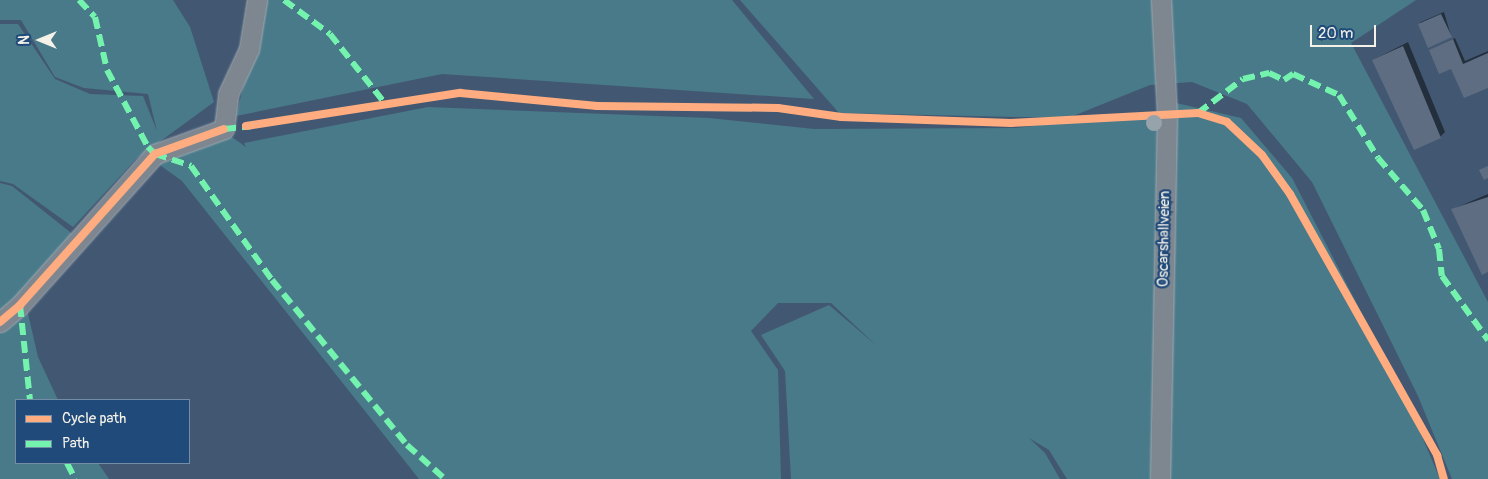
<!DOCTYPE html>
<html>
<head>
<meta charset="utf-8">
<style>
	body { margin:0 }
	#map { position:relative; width:1488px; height:479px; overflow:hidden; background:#425872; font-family:Pangolin,sans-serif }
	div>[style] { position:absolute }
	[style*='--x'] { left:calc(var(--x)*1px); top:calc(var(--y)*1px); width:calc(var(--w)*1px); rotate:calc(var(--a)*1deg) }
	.green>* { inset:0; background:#497a89 }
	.shadow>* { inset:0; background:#0007 }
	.building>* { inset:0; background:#5e6d81 }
	.roads { filter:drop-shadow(0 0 1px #a2abb5) drop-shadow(0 0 1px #a2abb5) }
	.street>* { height:19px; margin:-9.5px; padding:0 9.5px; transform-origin:9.5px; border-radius:9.5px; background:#7e878f }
	.quiet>* { height:6px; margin-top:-3px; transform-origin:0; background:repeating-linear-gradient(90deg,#73f3ae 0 12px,transparent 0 18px) }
	.cycleway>* { height:8px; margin:-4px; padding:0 4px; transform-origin:4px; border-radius:4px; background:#ffac80 }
	.trees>* { width:16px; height:16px; margin:-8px; border-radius:50%; background:#96a3ab }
	span { translate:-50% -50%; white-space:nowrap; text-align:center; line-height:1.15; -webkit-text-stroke:4.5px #1f4a7a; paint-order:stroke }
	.street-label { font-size:15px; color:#f4f1e8 }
	.legend { position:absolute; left:15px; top:399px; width:175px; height:65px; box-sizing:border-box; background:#1f4a7a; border:1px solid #748da6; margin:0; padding:6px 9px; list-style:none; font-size:15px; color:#f4f1e8 }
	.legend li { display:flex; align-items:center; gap:10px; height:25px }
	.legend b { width:25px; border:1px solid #748da6 }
	.north { position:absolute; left:15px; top:15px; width:50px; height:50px; -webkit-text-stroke:4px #1f4a7a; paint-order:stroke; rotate:270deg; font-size:14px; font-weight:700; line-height:20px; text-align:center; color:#f4f1e8 }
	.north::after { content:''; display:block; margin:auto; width:18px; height:22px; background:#f4f1e8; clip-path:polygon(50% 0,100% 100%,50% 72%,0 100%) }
	.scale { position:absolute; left:1310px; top:25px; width:66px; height:22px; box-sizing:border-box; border:2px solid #f4f1e8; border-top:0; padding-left:6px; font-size:15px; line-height:18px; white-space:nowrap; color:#f4f1e8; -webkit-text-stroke:4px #1f4a7a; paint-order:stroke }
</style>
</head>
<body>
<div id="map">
	<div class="green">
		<div style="clip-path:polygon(0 0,173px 0,190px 27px,214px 102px,136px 159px,73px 227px,13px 184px,0 181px,0 24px,18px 24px,55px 79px,90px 94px,143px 96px,157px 131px,148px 94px,84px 88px,55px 77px,21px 20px,0 20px)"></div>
		<div style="clip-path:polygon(265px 0,732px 0,814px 99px,442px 74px,236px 116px)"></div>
		<div style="clip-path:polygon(740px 0,1416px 0,1351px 43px,1488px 302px,1488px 479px,1452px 479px,1418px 396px,1312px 182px,1247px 104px,1192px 82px,1150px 85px,1068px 118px,839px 113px)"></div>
		<div style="clip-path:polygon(1176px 103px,1241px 118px,1292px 178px,1407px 401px,1440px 479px,1169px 479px)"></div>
		<div style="clip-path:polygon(428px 107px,709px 118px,814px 129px,1016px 128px,1158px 111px,1153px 479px,1067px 479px,1049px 450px,1029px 438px,1045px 453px,1060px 479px,791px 479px,785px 371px,761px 335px,829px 305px,877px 346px,831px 303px,778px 303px,751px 331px,778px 370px,781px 479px,419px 479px,182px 181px,157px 163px,229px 135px,246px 147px,244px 143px)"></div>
		<div style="clip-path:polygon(0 183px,12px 186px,75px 236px,23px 292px,38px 357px,58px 400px,16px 400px,16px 463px,98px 463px,109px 479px,0 479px)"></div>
	</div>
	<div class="shadow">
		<div style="clip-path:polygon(1444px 12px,1451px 36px,1419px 24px,1421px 22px)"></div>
		<div style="clip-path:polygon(1455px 38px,1465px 61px,1488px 51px,1488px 86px,1430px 50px)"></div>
		<div style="clip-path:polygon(1408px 42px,1445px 132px,1440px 137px,1373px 60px)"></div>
		<div style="clip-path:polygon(1488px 194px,1488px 271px,1453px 209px)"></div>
	</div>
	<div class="building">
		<div style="clip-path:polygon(1441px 14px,1452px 37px,1428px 48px,1418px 24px)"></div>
		<div style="clip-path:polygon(1453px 39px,1463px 64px,1488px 53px,1488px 88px,1464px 98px,1451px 69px,1439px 74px,1429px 50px)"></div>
		<div style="clip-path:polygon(1403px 46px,1441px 138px,1414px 150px,1372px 60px)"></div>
		<div style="clip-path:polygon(1488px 166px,1488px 178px,1484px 180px,1479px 170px)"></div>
		<div style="clip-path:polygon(1488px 197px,1488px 272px,1482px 275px,1451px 209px)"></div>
	</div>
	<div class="roads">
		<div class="street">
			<div style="--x:0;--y:322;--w:26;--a:-40"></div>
			<div style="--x:20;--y:305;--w:203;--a:-48.2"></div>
			<div style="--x:155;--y:154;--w:73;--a:-19.9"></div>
			<div style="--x:224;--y:129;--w:35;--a:-83"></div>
			<div style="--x:228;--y:94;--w:50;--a:-65"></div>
			<div style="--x:249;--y:49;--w:50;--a:-80.7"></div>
			<div style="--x:1160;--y:479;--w:364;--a:-88.9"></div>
			<div style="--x:1167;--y:115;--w:115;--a:-93"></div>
		</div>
	</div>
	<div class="quiet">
		<div style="--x:79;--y:0;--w:23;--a:47"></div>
		<div style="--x:95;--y:17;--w:54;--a:77.2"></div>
		<div style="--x:107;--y:70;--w:87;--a:62"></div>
		<div style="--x:148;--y:147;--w:10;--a:45"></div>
		<div style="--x:155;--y:154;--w:38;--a:18"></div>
		<div style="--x:191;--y:166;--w:140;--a:54.6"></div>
		<div style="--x:272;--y:280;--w:213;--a:50.7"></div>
		<div style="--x:407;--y:445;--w:51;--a:41.8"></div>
		<div style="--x:284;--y:0;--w:57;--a:36.5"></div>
		<div style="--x:330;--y:34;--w:92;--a:51.6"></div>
		<div style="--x:1198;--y:113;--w:56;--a:-37.1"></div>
		<div style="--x:1243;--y:79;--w:27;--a:-13"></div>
		<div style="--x:1269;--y:73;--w:17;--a:25"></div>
		<div style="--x:1284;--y:80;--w:11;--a:-34"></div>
		<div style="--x:1293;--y:74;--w:51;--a:24.5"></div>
		<div style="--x:1339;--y:95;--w:74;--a:58.2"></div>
		<div style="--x:1378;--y:158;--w:69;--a:49.1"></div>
		<div style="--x:1423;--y:210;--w:42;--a:67.7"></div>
		<div style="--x:1439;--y:249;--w:27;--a:84"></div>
		<div style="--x:1442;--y:276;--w:79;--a:54.3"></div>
		<div style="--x:224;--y:129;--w:27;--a:-6"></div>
		<div style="--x:20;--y:305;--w:96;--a:84"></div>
		<div style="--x:67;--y:463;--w:18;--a:63"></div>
	</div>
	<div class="cycleway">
		<div style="--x:246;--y:126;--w:217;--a:-8.8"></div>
		<div style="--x:460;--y:93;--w:138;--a:5.4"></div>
		<div style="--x:597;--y:106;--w:181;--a:0.6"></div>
		<div style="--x:778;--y:108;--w:64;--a:8.1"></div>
		<div style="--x:841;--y:117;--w:170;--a:2"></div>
		<div style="--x:1011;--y:123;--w:187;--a:-3.1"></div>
		<div style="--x:1198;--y:113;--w:30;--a:17"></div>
		<div style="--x:1227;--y:122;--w:48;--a:43.3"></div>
		<div style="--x:1262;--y:155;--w:48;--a:54.3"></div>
		<div style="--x:1290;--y:194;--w:300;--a:60.6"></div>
		<div style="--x:1437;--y:455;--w:25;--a:74"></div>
		<div style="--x:0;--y:322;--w:26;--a:-40"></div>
		<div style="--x:20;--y:305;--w:203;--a:-48.2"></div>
		<div style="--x:155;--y:154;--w:73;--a:-19.9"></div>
	</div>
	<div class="trees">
		<div style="left:1154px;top:123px"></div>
	</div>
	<div class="street-label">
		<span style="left:1164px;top:239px;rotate:-89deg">Oscarshallveien</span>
	</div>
	<ul class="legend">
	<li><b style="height:6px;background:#ffac80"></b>Cycle path</li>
	<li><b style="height:6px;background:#73f3ae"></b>Path</li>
	</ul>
	<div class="north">N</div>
	<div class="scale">20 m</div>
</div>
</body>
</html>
